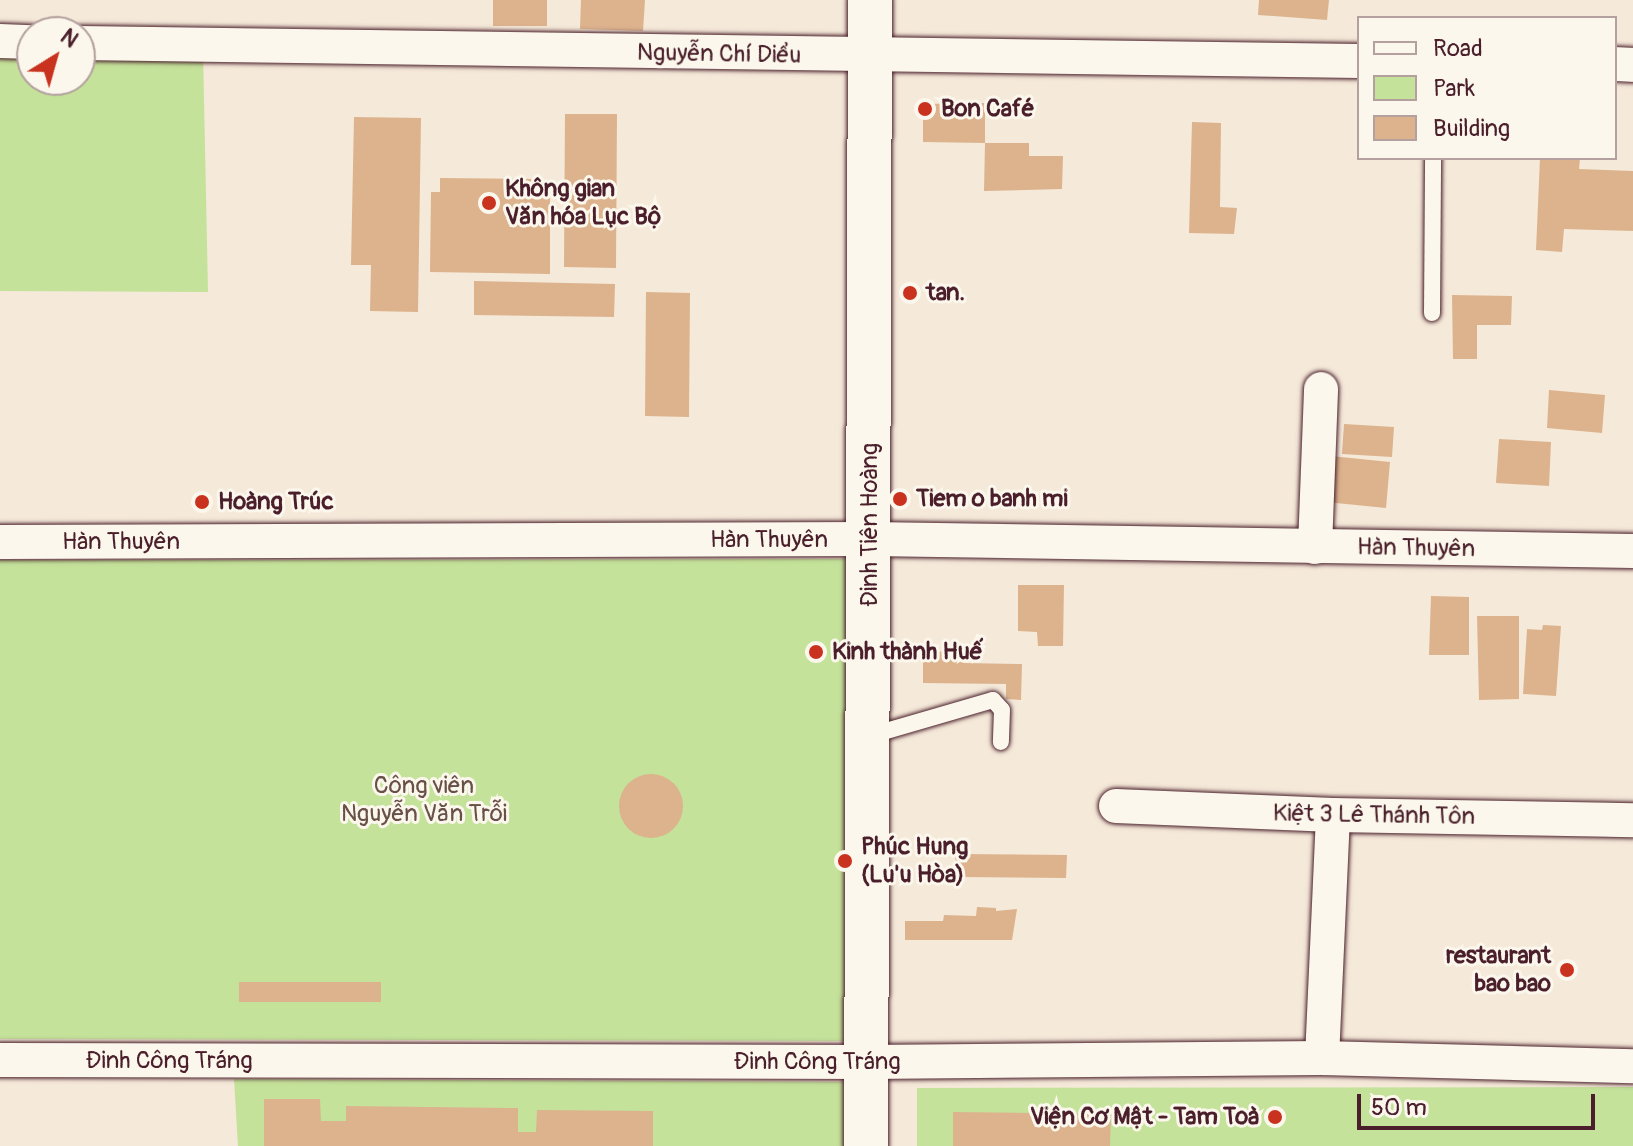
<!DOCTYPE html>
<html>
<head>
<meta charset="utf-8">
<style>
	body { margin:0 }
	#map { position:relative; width:1633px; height:1146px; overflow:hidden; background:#f5e9d9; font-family:Pangolin,sans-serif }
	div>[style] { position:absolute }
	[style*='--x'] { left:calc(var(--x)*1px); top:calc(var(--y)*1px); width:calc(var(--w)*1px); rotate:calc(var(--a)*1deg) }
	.green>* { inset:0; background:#c4e29a }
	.building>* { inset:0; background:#dcb38d }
	.round { border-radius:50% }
	.roads { filter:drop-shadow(0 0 2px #4a1f2b) drop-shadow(0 0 2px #4a1f2b) }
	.service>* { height:16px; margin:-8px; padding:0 8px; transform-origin:8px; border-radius:8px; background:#fbf7ec }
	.minor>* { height:34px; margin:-17px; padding:0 17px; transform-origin:17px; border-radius:17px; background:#fbf7ec }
	.secondary>* { height:44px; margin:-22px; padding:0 22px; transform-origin:22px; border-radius:22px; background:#fbf7ec }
	.dots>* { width:22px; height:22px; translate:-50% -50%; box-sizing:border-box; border:4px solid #fbf7ec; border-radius:50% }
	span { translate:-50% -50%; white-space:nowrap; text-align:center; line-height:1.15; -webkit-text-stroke:6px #fbf7ec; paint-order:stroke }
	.street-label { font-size:24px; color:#4a1f2b }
	.poi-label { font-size:24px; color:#4a1f2b; font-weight:700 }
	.left { translate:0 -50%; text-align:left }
	.right { translate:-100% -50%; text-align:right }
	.park-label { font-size:24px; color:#685047 }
	.legend { position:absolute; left:1357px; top:16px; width:260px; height:144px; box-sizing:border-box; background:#fbf7ec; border:2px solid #b4a19f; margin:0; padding:10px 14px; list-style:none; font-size:24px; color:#4a1f2b }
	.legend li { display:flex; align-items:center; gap:16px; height:40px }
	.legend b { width:40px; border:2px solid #b4a19f }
	.north { position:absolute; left:16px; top:16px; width:80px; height:80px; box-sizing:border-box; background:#fbf7ec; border:2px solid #b4a19f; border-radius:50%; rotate:37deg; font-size:22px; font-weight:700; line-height:32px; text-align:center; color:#4a1f2b }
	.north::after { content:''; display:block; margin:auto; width:28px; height:36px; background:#c8321e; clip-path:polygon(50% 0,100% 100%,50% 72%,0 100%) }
	.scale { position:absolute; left:1357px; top:1094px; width:238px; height:36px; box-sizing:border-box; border:4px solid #4a1f2b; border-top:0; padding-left:10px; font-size:24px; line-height:28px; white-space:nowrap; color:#4a1f2b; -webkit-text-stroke:6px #fbf7ec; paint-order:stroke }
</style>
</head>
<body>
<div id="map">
	<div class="green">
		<div style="clip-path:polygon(0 50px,32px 50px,32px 80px,80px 80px,80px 51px,203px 51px,208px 292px,0 291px)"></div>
		<div style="clip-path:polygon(849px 559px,845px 1041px,0 1039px,0 560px)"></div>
		<div style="clip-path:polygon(234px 1079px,847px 1082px,846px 1146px,238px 1146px)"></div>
		<div style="clip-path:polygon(1633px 1087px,1633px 1146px,917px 1146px,917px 1088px)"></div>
	</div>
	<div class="building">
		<div style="clip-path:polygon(493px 0,547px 0,547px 26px,493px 26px)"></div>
		<div style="clip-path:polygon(581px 0,645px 0,643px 31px,580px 29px)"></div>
		<div style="clip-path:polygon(1259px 0,1329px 0,1327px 20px,1258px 15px)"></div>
		<div style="clip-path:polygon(985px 103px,985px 143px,923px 142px,923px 104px)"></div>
		<div style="clip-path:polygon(565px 114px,617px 114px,616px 268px,564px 267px)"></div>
		<div style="clip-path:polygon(354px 117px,421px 118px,418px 312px,370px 311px,371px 265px,351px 265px)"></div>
		<div style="clip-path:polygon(1192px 122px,1221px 123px,1220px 207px,1237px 208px,1234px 234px,1189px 233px)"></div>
		<div style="clip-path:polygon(985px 143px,1029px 143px,1029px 156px,1063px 156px,1062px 189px,984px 191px)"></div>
		<div style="clip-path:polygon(1540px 158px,1580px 158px,1579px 169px,1633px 171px,1633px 231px,1564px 229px,1562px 252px,1536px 250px)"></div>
		<div style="clip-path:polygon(440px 178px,532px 179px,532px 194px,550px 194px,550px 274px,430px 272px,431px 192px,440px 192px)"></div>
		<div style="clip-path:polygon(474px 281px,615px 284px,614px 317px,474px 315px)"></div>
		<div style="clip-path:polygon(646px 292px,690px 293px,689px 417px,645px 416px)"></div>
		<div style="clip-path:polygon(1452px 295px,1512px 296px,1511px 325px,1477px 325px,1477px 359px,1453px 359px)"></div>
		<div style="clip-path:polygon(1549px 390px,1605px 395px,1602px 433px,1547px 428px)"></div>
		<div style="clip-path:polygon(1344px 424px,1394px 427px,1392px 457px,1342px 454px)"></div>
		<div style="clip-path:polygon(1499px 439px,1551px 442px,1549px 486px,1496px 483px)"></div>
		<div style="clip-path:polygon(1331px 456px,1390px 462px,1386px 508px,1326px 502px)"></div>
		<div style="clip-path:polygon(1018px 585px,1064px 585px,1063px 646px,1038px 646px,1037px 632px,1018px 631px)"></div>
		<div style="clip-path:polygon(1431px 596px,1469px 597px,1469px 655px,1429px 655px)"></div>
		<div style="clip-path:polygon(1477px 616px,1519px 616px,1519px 699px,1479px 700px)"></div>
		<div style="clip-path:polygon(1543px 625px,1561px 626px,1556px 696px,1523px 694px,1527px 629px,1542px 630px)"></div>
		<div style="clip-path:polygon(923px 651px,962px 652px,963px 663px,1022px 664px,1021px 700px,1006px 699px,1006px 684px,923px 683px)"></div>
		<div class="round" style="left:619px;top:774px;width:64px;height:64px"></div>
		<div style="clip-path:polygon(955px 854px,1067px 855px,1066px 878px,957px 877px)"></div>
		<div style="clip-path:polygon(977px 907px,996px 908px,996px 911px,1017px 909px,1012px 940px,905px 940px,905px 921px,943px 921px,944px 915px,976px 916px)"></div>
		<div style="clip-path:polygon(239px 982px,381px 982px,381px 1002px,239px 1002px)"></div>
		<div style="clip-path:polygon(264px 1099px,320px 1099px,321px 1121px,346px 1121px,346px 1106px,518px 1108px,518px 1132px,536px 1132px,537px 1110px,653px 1111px,653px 1146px,264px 1146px)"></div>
		<div style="clip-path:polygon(953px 1112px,1111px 1114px,1110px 1146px,953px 1146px)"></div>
	</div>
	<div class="roads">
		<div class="service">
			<div style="--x:1432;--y:313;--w:155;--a:-89.6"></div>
			<div style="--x:869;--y:736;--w:129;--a:-16.2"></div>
			<div style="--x:993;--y:700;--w:13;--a:48"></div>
			<div style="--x:1002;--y:710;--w:32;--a:92"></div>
		</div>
		<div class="minor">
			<div style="--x:0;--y:41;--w:32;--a:2"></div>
			<div style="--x:80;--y:43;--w:1279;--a:0.81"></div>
			<div style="--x:1615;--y:64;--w:18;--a:3"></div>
			<div style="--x:0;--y:542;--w:870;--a:-0.2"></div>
			<div style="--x:870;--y:539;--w:763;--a:0.9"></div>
			<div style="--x:1315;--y:547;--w:158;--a:-87.8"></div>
			<div style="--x:1116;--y:806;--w:217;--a:2.4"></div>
			<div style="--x:1333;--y:815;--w:300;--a:1"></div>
			<div style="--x:1322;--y:1058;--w:243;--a:-87.4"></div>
			<div style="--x:0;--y:1060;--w:868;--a:0.13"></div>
			<div style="--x:868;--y:1062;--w:454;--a:-0.5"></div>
			<div style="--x:1322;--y:1058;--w:311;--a:1.5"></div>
		</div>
		<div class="secondary">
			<div style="--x:866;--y:1146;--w:1146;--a:-89.8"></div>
		</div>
	</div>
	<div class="dots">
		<div style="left:925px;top:109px;background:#c8321e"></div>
		<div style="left:489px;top:203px;background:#c8321e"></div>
		<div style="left:910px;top:293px;background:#c8321e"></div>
		<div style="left:900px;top:499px;background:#c8321e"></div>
		<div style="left:202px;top:502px;background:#c8321e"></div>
		<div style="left:816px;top:652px;background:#c8321e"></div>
		<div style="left:845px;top:861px;background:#c8321e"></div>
		<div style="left:1567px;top:970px;background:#c8321e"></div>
		<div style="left:1275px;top:1117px;background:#c8321e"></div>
	</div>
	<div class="street-label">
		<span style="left:719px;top:54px;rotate:1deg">Nguyễn Chí Diểu</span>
		<span style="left:870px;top:525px;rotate:-90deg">Đinh Tiên Hoàng</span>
		<span style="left:769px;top:540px">Hàn Thuyên</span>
		<span style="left:121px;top:542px">Hàn Thuyên</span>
		<span style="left:1416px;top:548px;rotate:1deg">Hàn Thuyên</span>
		<span style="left:1374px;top:815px;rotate:1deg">Kiệt 3 Lê Thánh Tôn</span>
		<span style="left:169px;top:1061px">Đinh Công Tráng</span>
		<span style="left:817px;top:1062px">Đinh Công Tráng</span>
	</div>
	<div class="poi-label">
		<span class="left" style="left:941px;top:109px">Bon Café</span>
		<span class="left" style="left:505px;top:203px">Không gian<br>Văn hóa Lục Bộ</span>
		<span class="left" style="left:926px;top:293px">tan.</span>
		<span class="left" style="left:916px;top:499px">Tiem o banh mi</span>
		<span class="left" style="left:218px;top:502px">Hoàng Trúc</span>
		<span class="left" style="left:832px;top:652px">Kinh thành Huế</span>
		<span class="left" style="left:861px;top:861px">Phúc Hung<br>(Lu'u Hòa)</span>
		<span class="right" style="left:1551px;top:970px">restaurant<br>bao bao</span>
		<span class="right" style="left:1259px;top:1117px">Viện Cơ Mật - Tam Toà</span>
	</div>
	<div class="park-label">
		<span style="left:424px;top:800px">Công viên<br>Nguyễn Văn Trỗi</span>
	</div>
	<ul class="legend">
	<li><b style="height:10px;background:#fbf7ec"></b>Road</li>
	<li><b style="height:22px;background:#c4e29a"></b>Park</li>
	<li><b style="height:22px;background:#dcb38d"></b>Building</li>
	</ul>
	<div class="north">N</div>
	<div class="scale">50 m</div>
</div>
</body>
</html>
